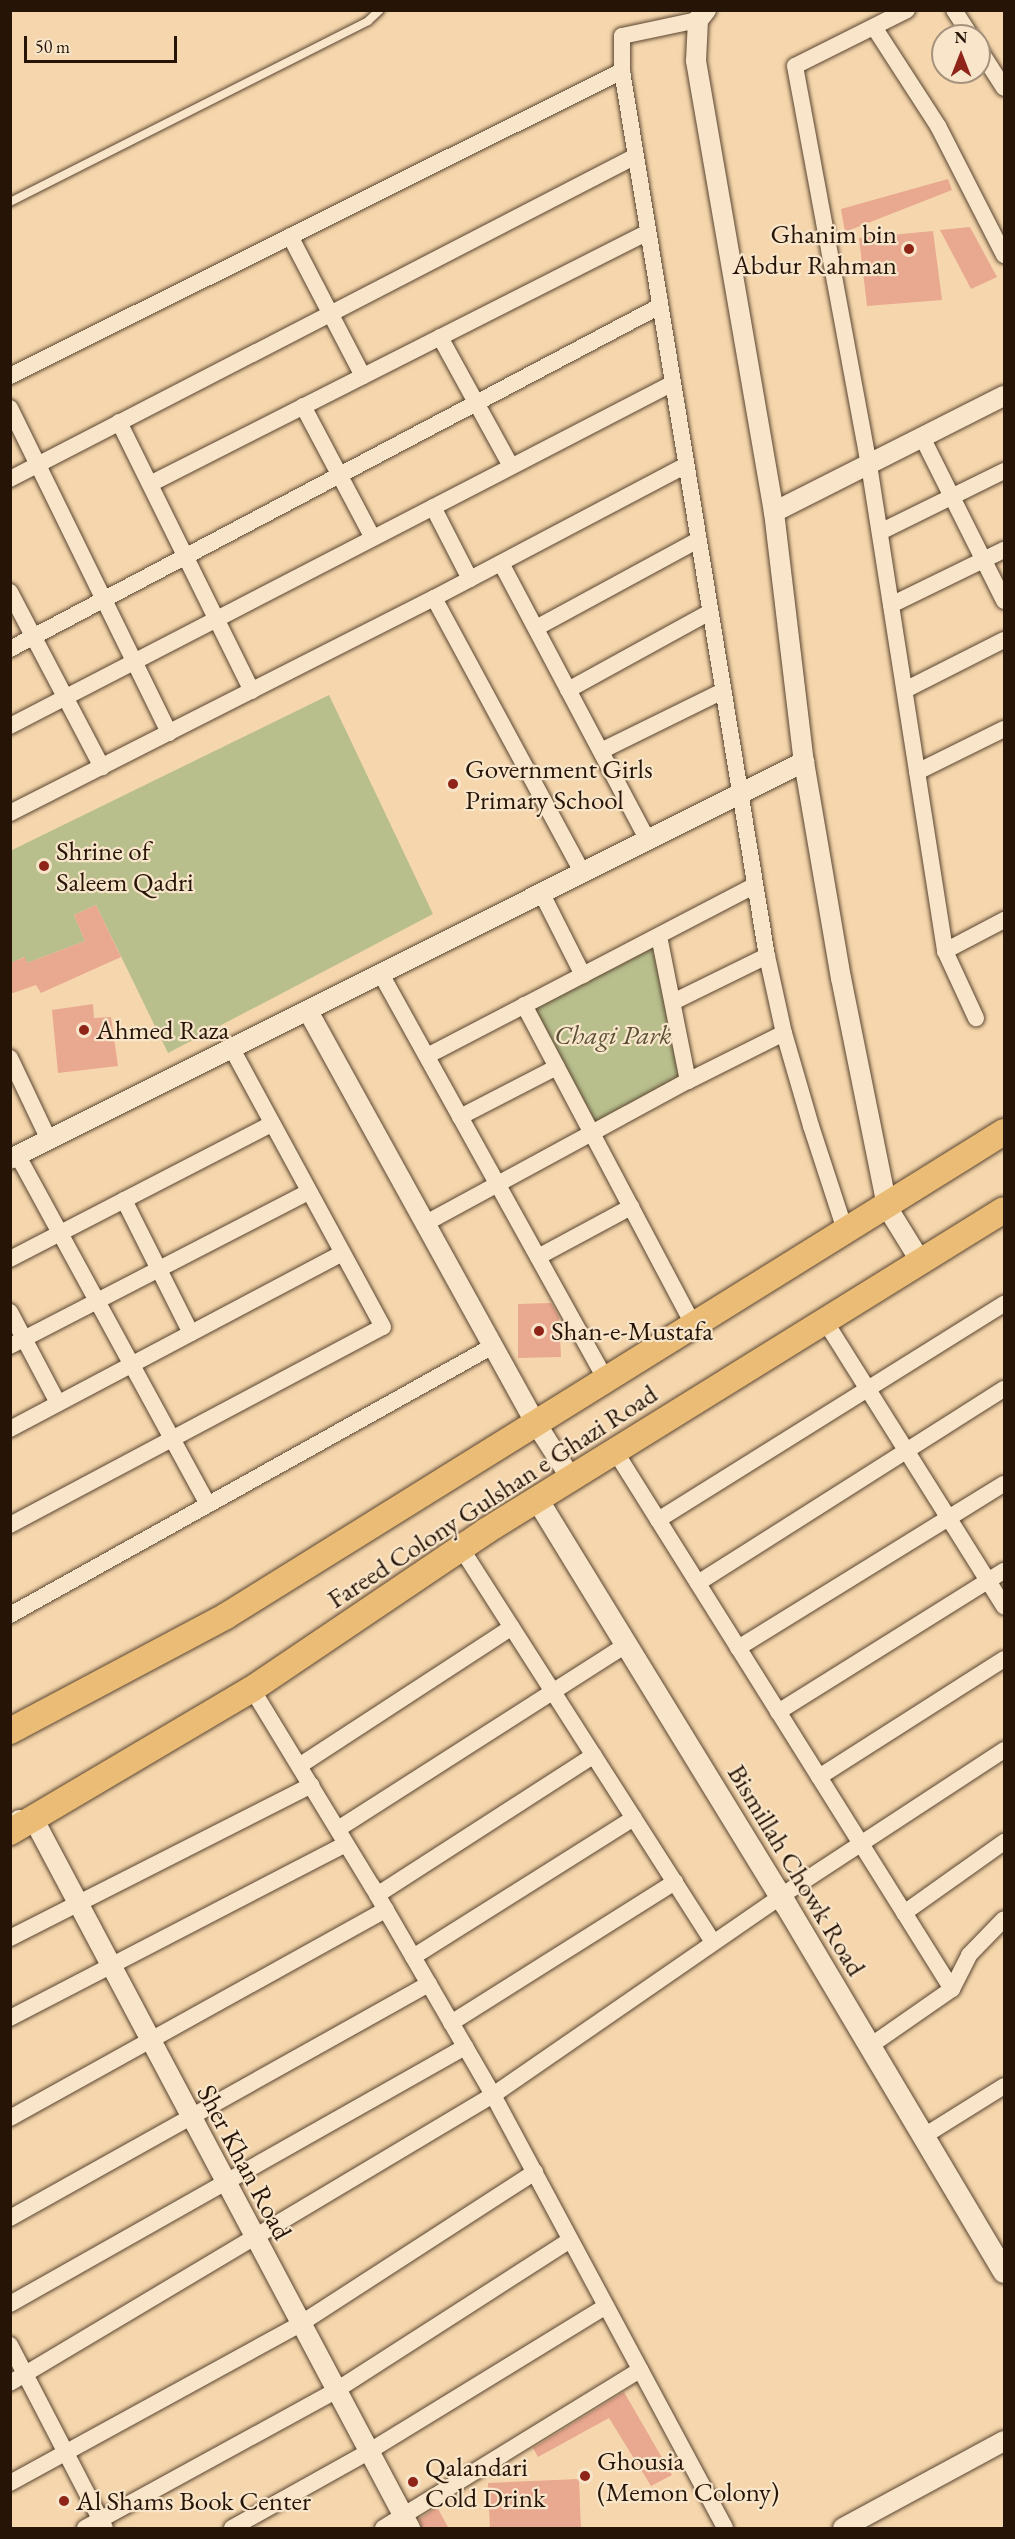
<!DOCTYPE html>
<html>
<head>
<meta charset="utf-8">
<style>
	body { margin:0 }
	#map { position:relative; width:1015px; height:2539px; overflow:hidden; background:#f6d7ad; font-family:"EB Garamond",serif }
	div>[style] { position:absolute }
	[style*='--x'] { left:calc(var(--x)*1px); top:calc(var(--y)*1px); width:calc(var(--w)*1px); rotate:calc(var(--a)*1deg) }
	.green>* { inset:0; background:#b8bf8d }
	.building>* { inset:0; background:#e9a890 }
	.roads { filter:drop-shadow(0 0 2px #5a4530) drop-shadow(0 0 2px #5a4530) }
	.service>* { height:8px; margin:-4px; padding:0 4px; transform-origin:4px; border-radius:4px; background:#f9e5ca }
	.minor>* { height:16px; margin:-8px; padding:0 8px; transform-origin:8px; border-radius:8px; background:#f9e5ca }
	.tertiary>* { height:20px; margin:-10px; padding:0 10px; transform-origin:10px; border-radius:10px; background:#f9e5ca }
	.secondary>* { height:22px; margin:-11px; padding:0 11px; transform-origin:11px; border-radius:11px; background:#f9e5ca }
	.primary>* { height:26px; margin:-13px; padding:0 13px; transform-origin:13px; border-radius:13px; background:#ebbc76 }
	.dots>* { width:16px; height:16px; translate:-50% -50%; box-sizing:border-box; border:3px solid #f9e5ca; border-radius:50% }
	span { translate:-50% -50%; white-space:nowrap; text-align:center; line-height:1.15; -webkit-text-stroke:4.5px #f9e5ca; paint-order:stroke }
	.poi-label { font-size:27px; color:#261406 }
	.right { translate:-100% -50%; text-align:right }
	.left { translate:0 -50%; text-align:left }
	.park-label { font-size:27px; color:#595035; font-style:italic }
	.street-label { font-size:27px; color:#261406 }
	.frame { position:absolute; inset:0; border:12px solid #261406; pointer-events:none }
	.north { position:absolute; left:931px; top:24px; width:60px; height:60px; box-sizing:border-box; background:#f9e5ca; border:2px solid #a5917c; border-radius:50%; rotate:0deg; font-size:16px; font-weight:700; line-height:24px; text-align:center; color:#261406 }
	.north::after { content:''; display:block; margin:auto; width:21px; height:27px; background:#8f2418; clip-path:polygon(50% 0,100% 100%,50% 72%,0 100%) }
	.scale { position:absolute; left:24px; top:36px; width:153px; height:27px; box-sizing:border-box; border:3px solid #261406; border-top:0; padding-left:8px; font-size:18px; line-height:21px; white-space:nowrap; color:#261406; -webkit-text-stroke:4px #f9e5ca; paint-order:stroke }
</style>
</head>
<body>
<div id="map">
	<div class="green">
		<div style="clip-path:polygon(329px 695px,433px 914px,168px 1053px,96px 905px,74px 915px,85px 941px,27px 963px,24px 957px,11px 963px,10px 851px)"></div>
		<div style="clip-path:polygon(659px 936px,688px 1081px,593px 1133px,524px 1005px)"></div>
	</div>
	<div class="building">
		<div style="clip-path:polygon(948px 179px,952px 190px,845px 232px,841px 209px)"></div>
		<div style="clip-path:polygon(970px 227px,997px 277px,971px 289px,940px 230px)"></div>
		<div style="clip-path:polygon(933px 231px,942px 300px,867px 306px,859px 238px)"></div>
		<div style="clip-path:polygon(96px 905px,121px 957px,41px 993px,36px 985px,10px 994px,10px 963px,25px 957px,27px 963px,85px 941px,74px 915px)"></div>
		<div style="clip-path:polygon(93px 1004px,94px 1018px,111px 1017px,118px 1066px,58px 1073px,52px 1010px)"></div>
		<div style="clip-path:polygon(551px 1303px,559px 1317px,561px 1357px,518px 1358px,518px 1304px)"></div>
		<div style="clip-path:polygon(624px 2392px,672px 2475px,651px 2486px,609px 2418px,538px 2457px,533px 2448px)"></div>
		<div style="clip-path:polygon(579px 2479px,581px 2529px,490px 2529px,488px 2483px)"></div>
		<div style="clip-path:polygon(437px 2507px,449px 2529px,422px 2529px,419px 2519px)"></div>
	</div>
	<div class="roads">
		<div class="service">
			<div style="--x:10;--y:202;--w:401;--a:-26.8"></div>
			<div style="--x:368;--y:21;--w:16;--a:-43"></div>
		</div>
		<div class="minor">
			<div style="--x:907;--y:10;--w:125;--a:153.4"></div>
			<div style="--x:795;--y:66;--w:406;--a:79.5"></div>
			<div style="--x:869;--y:465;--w:492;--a:81.1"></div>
			<div style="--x:945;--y:951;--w:74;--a:65.2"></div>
			<div style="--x:954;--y:10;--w:31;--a:57"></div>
			<div style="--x:874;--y:27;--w:118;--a:57.1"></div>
			<div style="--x:938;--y:126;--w:145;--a:62.9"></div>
			<div style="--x:979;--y:49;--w:46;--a:57.3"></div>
			<div style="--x:622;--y:71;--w:897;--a:80.7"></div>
			<div style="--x:767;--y:956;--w:79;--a:77.6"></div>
			<div style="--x:784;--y:1033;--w:97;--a:73.8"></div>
			<div style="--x:811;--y:1126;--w:109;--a:71.9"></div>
			<div style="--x:290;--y:236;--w:158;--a:62.5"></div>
			<div style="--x:440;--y:337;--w:147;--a:61.2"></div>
			<div style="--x:10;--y:376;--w:684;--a:-26.49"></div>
			<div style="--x:622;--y:71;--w:35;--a:-90"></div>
			<div style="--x:622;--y:36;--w:78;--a:-11.9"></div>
			<div style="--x:303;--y:406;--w:149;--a:62.1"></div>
			<div style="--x:10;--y:408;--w:362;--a:63.9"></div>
			<div style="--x:119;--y:422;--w:300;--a:63.7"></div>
			<div style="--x:923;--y:439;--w:181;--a:63.4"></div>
			<div style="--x:10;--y:479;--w:704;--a:-27.29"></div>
			<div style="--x:150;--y:484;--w:558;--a:-26.84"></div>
			<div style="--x:433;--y:507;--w:81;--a:62.8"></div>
			<div style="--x:880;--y:532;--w:138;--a:-26.2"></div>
			<div style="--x:501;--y:563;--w:314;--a:62.1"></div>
			<div style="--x:10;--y:592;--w:198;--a:62.3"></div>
			<div style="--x:434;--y:598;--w:313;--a:61.6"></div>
			<div style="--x:891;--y:605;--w:126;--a:-26"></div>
			<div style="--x:536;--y:628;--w:184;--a:-28.5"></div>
			<div style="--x:10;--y:649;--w:735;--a:-27.82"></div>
			<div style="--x:568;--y:690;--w:162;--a:-28.8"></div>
			<div style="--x:905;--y:690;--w:111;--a:-26.8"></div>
			<div style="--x:10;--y:726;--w:746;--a:-27.35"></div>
			<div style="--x:601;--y:751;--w:136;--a:-26.2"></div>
			<div style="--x:917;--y:772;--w:97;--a:-26.3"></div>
			<div style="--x:10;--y:813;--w:475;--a:-26.9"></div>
			<div style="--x:434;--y:598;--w:285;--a:-27.8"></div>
			<div style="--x:542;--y:894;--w:91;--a:63.2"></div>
			<div style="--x:659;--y:936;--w:148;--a:78.7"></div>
			<div style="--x:945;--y:951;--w:67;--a:-27.7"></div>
			<div style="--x:381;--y:974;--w:462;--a:61"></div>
			<div style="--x:673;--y:1002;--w:105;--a:-26.1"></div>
			<div style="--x:524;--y:1005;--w:361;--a:62.1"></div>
			<div style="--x:427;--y:1056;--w:369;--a:-27.5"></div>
			<div style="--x:10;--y:1058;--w:91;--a:64.6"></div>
			<div style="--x:460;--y:1117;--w:109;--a:-27.3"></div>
			<div style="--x:18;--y:1156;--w:397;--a:61.4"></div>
			<div style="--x:124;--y:1200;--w:149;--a:63.3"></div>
			<div style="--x:426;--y:1223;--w:298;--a:-28.5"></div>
			<div style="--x:688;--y:1081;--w:107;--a:-26.6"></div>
			<div style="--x:538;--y:1257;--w:106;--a:-28.3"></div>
			<div style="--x:10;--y:1259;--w:295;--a:-27.3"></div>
			<div style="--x:10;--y:1312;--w:103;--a:62.2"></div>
			<div style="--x:825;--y:1321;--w:337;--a:57.9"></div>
			<div style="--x:10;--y:1346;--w:336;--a:-27.3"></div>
			<div style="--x:10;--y:1429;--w:376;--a:-27.9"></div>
			<div style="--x:615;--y:1451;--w:635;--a:57.94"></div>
			<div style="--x:658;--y:1520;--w:408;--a:-32"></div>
			<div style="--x:10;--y:1525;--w:422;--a:-28"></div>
			<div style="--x:383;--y:1327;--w:316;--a:-118.5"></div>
			<div style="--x:461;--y:1548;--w:468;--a:57.4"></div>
			<div style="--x:698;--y:1583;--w:362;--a:-32.4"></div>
			<div style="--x:10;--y:1615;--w:553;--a:-29.12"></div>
			<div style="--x:738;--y:1648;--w:312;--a:-31.7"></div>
			<div style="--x:252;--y:1689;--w:231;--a:58.7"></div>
			<div style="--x:372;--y:1886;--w:241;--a:59.9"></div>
			<div style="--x:493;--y:2095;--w:491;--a:61.8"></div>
			<div style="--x:778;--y:1712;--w:266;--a:-32"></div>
			<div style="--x:299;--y:1766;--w:254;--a:-33.1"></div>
			<div style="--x:819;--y:1777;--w:219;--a:-32.5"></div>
			<div style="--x:338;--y:1829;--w:343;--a:-32.6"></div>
			<div style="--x:377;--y:1895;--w:258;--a:-32.8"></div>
			<div style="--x:904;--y:1913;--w:123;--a:-35.4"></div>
			<div style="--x:10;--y:1938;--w:338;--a:-26.9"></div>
			<div style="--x:413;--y:1957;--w:261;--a:-32.2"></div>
			<div style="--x:10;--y:2018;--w:378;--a:-27.4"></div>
			<div style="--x:451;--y:2023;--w:265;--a:-32.2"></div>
			<div style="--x:870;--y:2046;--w:100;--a:-34.8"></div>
			<div style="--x:952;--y:1989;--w:38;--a:-63"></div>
			<div style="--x:969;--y:1955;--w:50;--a:-45.8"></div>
			<div style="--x:10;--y:2118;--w:430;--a:-29"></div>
			<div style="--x:924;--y:2136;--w:94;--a:-32"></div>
			<div style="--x:10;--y:2218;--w:480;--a:-29.2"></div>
			<div style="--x:10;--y:2304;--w:523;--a:-29.46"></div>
			<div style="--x:10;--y:2345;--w:206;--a:62.6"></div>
			<div style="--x:10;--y:2383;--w:562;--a:-30.81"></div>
			<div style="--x:493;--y:2095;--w:350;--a:-34.6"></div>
			<div style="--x:781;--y:1896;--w:267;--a:-33.2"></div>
			<div style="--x:10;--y:2483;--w:331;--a:-28.7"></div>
			<div style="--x:300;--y:2324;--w:280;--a:-32.9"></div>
			<div style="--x:85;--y:2528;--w:285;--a:-28.7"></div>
			<div style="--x:335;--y:2391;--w:279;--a:-32.7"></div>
			<div style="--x:232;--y:2528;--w:156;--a:-29.2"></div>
			<div style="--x:368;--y:2452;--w:279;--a:-31.5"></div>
			<div style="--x:383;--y:2528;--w:302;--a:-31.6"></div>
		</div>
		<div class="tertiary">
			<div style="--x:706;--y:10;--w:13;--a:129"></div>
			<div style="--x:698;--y:20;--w:41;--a:92.8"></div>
			<div style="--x:696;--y:61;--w:458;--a:80.2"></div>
			<div style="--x:774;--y:512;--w:252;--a:83.2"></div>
			<div style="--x:804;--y:762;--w:219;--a:80.3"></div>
			<div style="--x:841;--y:978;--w:234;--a:78.6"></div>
			<div style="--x:887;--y:1207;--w:65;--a:58.3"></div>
			<div style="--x:774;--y:512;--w:258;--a:-26.8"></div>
			<div style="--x:308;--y:1011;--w:470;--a:61.1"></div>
			<div style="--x:535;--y:1422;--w:67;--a:57.3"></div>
			<div style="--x:10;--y:1159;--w:888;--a:-26.57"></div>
			<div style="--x:19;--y:1820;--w:15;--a:0"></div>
			<div style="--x:34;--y:1820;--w:802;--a:62.03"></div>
			<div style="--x:843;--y:2528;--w:183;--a:-28.4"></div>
		</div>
		<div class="secondary">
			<div style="--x:537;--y:1499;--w:474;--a:58.5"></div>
			<div style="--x:785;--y:1903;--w:429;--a:59.3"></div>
		</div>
		<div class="primary">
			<div style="--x:10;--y:1731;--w:245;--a:-28"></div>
			<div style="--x:226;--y:1616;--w:916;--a:-31.89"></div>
			<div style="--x:10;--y:1832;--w:281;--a:-30.6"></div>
			<div style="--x:252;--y:1689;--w:282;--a:-34"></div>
			<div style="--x:486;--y:1531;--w:609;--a:-31.79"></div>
		</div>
	</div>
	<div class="dots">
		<div style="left:909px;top:249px;background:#8f2418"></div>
		<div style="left:453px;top:784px;background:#8f2418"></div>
		<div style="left:44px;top:866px;background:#8f2418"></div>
		<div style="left:84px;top:1030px;background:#8f2418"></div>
		<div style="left:539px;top:1331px;background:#8f2418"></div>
		<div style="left:585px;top:2476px;background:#8f2418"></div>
		<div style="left:413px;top:2482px;background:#8f2418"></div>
		<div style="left:64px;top:2501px;background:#8f2418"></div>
	</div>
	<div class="poi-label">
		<span class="right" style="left:897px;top:249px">Ghanim bin<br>Abdur Rahman</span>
		<span class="left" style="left:465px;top:784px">Government Girls<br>Primary School</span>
		<span class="left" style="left:56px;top:866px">Shrine of<br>Saleem Qadri</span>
		<span class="left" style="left:96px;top:1030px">Ahmed Raza</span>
		<span class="left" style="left:551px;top:1331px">Shan-e-Mustafa</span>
		<span class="left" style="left:597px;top:2476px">Ghousia<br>(Memon Colony)</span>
		<span class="left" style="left:425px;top:2482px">Qalandari<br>Cold Drink</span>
		<span class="left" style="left:76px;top:2501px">Al Shams Book Center</span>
	</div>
	<div class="park-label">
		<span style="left:613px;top:1035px">Chagi Park</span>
	</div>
	<div class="street-label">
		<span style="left:492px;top:1496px;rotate:-33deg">Fareed Colony Gulshan e Ghazi Road</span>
		<span style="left:797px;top:1870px;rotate:59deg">Bismillah Chowk Road</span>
		<span style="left:245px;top:2162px;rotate:62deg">Sher Khan Road</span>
	</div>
	<div class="frame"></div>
	<div class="north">N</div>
	<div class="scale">50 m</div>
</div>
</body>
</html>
